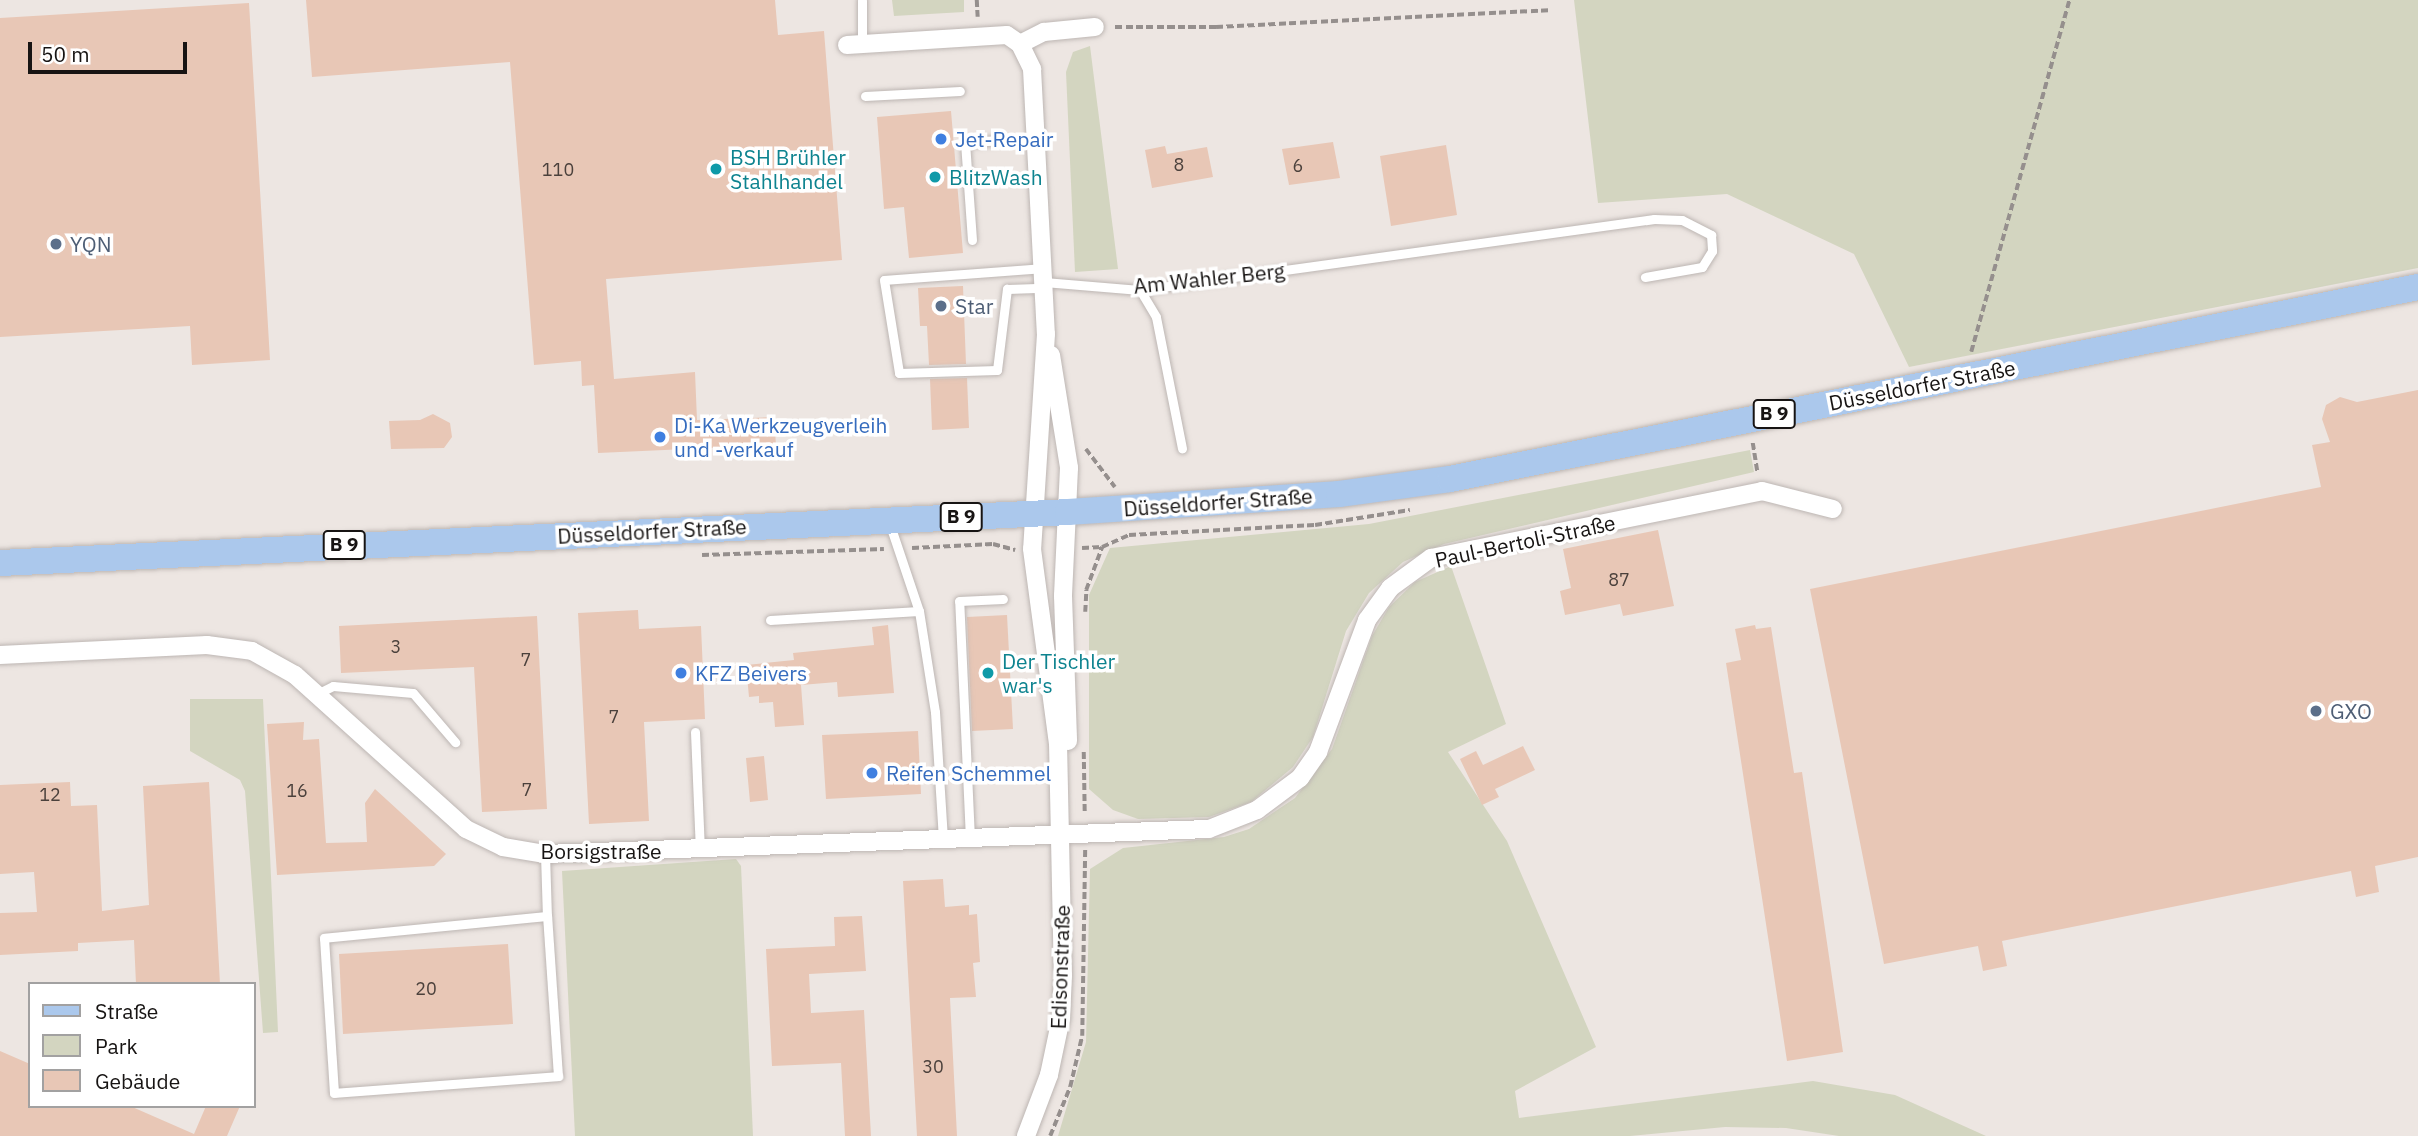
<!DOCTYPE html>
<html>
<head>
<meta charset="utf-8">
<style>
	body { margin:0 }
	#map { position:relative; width:2418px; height:1136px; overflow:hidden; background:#ede6e2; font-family:"IBM Plex Sans",sans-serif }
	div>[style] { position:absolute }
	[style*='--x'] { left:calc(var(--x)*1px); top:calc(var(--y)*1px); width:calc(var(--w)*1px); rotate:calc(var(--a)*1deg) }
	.green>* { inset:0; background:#d3d5c0 }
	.building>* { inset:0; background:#e8c7b6 }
	.path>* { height:3.5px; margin-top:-1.75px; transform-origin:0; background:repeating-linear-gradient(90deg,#958f8d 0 7px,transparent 0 10.5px) }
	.roads { filter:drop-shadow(0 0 2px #bdb6b3) drop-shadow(0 0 2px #bdb6b3) }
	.lane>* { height:9px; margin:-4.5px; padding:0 4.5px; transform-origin:4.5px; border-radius:4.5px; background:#fff }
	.street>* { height:18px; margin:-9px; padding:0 9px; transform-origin:9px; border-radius:9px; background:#fff }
	.primary>* { height:26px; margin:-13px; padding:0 13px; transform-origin:13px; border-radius:13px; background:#abc8ec }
	.dots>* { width:19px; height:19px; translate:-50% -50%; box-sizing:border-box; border:4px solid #fff; border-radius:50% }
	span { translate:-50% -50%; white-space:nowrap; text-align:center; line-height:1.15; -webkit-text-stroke:7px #fff; paint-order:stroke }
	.number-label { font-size:18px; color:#4b413c }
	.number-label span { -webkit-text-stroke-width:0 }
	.shield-label span { padding:2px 5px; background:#fff; border:2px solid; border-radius:5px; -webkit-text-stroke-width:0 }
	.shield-label { font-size:19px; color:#171413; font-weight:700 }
	.shop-label { font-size:21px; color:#366cbe }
	.left { translate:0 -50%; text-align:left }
	.culture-label { font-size:21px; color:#0d838f }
	.service-label { font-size:21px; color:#4e5e75 }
	.street-label { font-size:21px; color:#171413 }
	.legend { position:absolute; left:28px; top:982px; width:228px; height:126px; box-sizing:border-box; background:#fff; border:2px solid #a2a1a1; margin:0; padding:9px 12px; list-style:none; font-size:21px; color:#171413 }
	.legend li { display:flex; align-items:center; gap:14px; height:35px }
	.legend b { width:35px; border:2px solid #a2a1a1 }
	.scale { position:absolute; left:28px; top:42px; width:159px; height:32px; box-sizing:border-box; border:4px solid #171413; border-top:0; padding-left:9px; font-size:21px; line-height:24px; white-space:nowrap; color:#171413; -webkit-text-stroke:5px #fff; paint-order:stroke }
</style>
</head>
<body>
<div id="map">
	<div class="green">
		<div style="clip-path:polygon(892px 0,964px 0,964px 12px,894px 16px)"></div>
		<div style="clip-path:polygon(1574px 0,2418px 0,2418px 268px,1909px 367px,1854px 254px,1727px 194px,1598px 203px)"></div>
		<div style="clip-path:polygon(1090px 46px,1118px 269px,1075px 272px,1066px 72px,1073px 52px)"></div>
		<div style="clip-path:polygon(1750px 450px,1754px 472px,1444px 544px,1403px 562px,1369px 593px,1346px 631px,1313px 737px,1293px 767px,1251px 802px,1209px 817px,1138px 819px,1113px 810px,1089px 789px,1089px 595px,1110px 548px,1369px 524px)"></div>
		<div style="clip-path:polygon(1451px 566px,1506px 724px,1448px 752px,1507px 841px,1596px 1047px,1515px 1091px,1519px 1118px,1813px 1081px,1895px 1095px,1986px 1136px,1839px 1136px,1786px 1128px,1725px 1127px,1630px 1136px,1058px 1136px,1086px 1042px,1090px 869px,1123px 848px,1224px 837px,1249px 829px,1295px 798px,1332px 749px,1372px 636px,1389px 607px,1415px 582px)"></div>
		<div style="clip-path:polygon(190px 699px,263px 699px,278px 1032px,263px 1033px,245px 791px,240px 780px,190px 751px)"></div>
		<div style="clip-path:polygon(736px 859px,741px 866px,753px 1136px,575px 1136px,562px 871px)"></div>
	</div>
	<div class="building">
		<div style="clip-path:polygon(306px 0,775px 0,778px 35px,824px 31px,842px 260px,606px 279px,614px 379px,695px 372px,697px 420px,774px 417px,776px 445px,598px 453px,594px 385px,582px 386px,581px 361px,534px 365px,510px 62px,312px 77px)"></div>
		<div style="clip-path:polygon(249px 3px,270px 360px,192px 365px,190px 326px,0 337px,0 18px)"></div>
		<div style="clip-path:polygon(951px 111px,963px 253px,909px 258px,904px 207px,884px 209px,877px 117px)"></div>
		<div style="clip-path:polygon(1333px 142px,1340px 178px,1289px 185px,1282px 149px)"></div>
		<div style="clip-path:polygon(1446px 145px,1457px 215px,1391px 226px,1380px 156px)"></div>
		<div style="clip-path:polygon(1165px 146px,1167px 154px,1207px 147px,1213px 177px,1152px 188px,1145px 150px)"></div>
		<div style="clip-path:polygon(963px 286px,966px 364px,929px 365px,927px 326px,920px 326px,918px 288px)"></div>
		<div style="clip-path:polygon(967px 378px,969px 428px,932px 430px,930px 379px)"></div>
		<div style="clip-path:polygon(2418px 390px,2418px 857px,2375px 866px,2379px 892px,2356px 897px,2351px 871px,2002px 941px,2007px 966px,1983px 971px,1978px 946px,1884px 964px,1810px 589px,2321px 487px,2312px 445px,2330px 442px,2322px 419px,2326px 405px,2340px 397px,2357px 402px)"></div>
		<div style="clip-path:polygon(433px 414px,450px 423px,452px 437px,444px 448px,391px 449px,389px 421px,420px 420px)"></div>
		<div style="clip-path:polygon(1658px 530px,1674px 606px,1623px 616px,1620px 604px,1565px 615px,1560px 591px,1571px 588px,1563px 549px)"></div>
		<div style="clip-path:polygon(638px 610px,639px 629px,701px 626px,705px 719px,644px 722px,649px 821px,589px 824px,578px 613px)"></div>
		<div style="clip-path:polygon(1007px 615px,1013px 729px,972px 731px,967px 617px)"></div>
		<div style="clip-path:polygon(537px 616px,547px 809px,482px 812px,474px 667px,341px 673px,339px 626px)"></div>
		<div style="clip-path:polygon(888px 625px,894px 693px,838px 697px,837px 682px,801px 685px,804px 725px,775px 727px,773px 702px,759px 703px,759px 696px,749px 697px,746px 665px,794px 660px,793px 653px,874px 645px,872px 627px)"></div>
		<div style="clip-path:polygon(1755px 625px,1756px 629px,1771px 627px,1794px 773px,1802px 772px,1843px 1052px,1787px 1061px,1726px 663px,1741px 660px,1735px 629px)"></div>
		<div style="clip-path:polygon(304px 722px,303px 740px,319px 739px,326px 843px,367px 842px,365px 803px,375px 789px,446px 854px,434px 866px,277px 875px,267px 724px)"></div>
		<div style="clip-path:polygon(918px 731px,921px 794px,826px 799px,822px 735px)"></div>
		<div style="clip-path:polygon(1523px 746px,1535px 770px,1495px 789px,1499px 797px,1482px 805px,1460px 759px,1476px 751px,1483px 765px)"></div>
		<div style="clip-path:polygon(764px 756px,768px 800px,750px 802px,746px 758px)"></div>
		<div style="clip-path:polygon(70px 782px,71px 806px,97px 805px,102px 911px,149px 905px,143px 786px,209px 782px,220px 984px,136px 984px,134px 940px,78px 943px,78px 951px,0 955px,0 913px,37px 912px,34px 872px,0 874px,0 785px)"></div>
		<div style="clip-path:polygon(943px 879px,945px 907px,969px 905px,969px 915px,977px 914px,980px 962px,973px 963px,976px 997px,950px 998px,957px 1136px,917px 1136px,903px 881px)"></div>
		<div style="clip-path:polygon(862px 916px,866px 971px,809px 974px,811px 1013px,864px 1010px,871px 1136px,845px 1136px,841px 1063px,772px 1066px,766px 949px,835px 946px,834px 917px)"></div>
		<div style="clip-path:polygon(508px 944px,513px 1024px,343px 1034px,339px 954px)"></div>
		<div style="clip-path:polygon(0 1051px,30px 1064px,30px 1106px,130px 1106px,194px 1134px,206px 1106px,240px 1106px,227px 1136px,0 1136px)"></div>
	</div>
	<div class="path">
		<div style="--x:977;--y:0;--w:17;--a:87"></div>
		<div style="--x:1115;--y:27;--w:101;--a:0"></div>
		<div style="--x:1216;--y:27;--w:333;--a:-2.9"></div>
		<div style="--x:1971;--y:352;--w:365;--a:-74.4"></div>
		<div style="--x:1753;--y:443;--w:30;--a:81"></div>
		<div style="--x:1086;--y:449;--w:48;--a:52.7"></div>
		<div style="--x:912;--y:548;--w:81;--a:-2.8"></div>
		<div style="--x:993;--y:544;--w:23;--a:15"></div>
		<div style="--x:1082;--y:548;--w:20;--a:-3"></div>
		<div style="--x:1102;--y:547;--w:30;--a:-24"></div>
		<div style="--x:1129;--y:535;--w:186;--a:-3.1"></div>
		<div style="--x:1315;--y:525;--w:96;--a:-9"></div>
		<div style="--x:702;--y:555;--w:182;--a:-1.9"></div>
		<div style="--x:1085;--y:612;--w:22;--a:-87"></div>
		<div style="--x:1086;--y:590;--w:46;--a:-69.6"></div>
		<div style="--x:1084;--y:752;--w:63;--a:89.1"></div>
		<div style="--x:1050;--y:1136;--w:53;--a:-67.8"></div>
		<div style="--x:1070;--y:1087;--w:52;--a:-76.8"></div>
		<div style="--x:1082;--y:1036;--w:186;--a:-89.1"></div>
	</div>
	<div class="roads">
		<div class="lane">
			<div style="--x:862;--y:0;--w:44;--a:90"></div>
			<div style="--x:865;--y:96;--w:95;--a:-3"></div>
			<div style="--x:972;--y:240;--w:97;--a:-94.1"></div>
			<div style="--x:965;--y:143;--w:33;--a:-5"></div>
			<div style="--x:1043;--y:268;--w:159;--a:175.7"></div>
			<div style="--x:884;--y:280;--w:94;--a:80.8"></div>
			<div style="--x:899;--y:373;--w:98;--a:-1.8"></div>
			<div style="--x:997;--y:370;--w:82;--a:-83"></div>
			<div style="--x:1007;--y:289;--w:37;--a:-2"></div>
			<div style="--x:1044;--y:282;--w:96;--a:4.8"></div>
			<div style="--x:1140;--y:290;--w:519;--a:-7.86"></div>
			<div style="--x:1654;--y:219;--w:28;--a:2"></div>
			<div style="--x:1682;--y:220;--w:33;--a:27"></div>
			<div style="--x:1711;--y:235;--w:16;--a:86"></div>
			<div style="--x:1712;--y:251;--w:19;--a:122"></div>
			<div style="--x:1702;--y:267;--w:58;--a:170"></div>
			<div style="--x:1140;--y:290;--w:31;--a:59"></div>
			<div style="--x:1156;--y:317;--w:134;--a:78.8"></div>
			<div style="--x:890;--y:525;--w:91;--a:71.4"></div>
			<div style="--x:919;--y:611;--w:102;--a:81"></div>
			<div style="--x:935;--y:712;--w:128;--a:86.4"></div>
			<div style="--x:770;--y:620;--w:149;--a:-3.5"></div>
			<div style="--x:315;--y:695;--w:20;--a:-27"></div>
			<div style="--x:333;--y:686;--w:80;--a:5"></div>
			<div style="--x:413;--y:693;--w:65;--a:49.4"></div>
			<div style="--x:695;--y:732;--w:117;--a:87.6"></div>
			<div style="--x:970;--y:839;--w:238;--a:-92.6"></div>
			<div style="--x:959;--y:601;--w:44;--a:-2.6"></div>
			<div style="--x:545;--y:854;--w:62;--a:88.2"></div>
			<div style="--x:547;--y:916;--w:224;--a:174.4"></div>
			<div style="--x:324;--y:938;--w:155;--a:86.3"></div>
			<div style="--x:334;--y:1093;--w:225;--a:-4.3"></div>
			<div style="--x:558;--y:1076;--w:160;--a:-93.9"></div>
		</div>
		<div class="street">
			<div style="--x:1020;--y:44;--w:27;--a:-27"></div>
			<div style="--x:1044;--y:32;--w:51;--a:-5.6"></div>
			<div style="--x:847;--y:45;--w:160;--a:-3.6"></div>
			<div style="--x:1007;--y:35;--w:16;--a:35"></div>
			<div style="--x:1020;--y:44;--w:28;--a:64"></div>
			<div style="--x:1032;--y:69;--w:265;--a:87"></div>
			<div style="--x:1046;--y:334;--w:215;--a:93.7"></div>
			<div style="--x:1032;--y:549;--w:196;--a:82.4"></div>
			<div style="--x:1058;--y:743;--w:232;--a:88.8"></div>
			<div style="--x:1063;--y:975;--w:43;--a:92.7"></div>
			<div style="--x:1061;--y:1018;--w:58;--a:101.9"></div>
			<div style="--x:1049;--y:1075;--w:65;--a:110.7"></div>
			<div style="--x:1051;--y:355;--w:114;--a:80.9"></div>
			<div style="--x:1069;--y:468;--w:128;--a:92.7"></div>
			<div style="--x:1063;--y:596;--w:145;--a:88"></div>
			<div style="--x:0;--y:655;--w:207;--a:-2.8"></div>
			<div style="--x:207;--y:645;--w:45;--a:7.6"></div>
			<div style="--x:252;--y:651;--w:49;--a:29.2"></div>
			<div style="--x:295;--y:675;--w:230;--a:42"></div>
			<div style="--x:466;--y:829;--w:41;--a:25.9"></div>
			<div style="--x:503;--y:847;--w:43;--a:9.5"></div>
			<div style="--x:545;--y:854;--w:664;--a:-2.16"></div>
			<div style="--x:1209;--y:829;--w:52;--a:-21.6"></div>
			<div style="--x:1257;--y:810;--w:54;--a:-36.7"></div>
			<div style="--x:1300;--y:778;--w:32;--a:-55"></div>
			<div style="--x:1318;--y:752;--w:141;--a:-69.6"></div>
			<div style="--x:1367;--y:620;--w:39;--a:-54"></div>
			<div style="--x:1390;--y:588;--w:51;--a:-36.2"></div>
			<div style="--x:1431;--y:558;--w:338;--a:-11.4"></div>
			<div style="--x:1762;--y:491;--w:73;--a:14.2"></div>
		</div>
		<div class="primary">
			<div style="--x:0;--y:563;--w:1069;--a:-2.73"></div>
			<div style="--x:1068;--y:512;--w:272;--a:-3.8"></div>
			<div style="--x:1339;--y:494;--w:112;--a:-7.7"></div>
			<div style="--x:1450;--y:479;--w:987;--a:-11.22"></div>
		</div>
	</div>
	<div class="dots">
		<div style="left:941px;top:139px;background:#3f7fe0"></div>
		<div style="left:716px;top:169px;background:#0f9aa8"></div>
		<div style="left:935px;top:177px;background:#0f9aa8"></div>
		<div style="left:56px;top:244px;background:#5c6f8a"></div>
		<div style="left:941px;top:306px;background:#5c6f8a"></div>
		<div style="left:660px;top:437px;background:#3f7fe0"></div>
		<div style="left:681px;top:673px;background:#3f7fe0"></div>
		<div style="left:988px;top:673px;background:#0f9aa8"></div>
		<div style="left:2316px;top:711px;background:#5c6f8a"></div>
		<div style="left:872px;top:773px;background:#3f7fe0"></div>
	</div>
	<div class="number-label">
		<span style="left:1179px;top:165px">8</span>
		<span style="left:1298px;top:166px">6</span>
		<span style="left:558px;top:170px">110</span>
		<span style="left:1619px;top:580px">87</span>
		<span style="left:396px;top:647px">3</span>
		<span style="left:526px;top:660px">7</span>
		<span style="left:614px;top:717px">7</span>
		<span style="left:527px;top:790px">7</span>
		<span style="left:297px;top:791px">16</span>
		<span style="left:50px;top:795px">12</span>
		<span style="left:426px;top:989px">20</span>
		<span style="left:933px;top:1067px">30</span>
	</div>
	<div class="shield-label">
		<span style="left:1774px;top:414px">B 9</span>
		<span style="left:961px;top:517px">B 9</span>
		<span style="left:344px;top:545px">B 9</span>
	</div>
	<div class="shop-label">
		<span class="left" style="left:955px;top:139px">Jet-Repair</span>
		<span class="left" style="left:674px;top:437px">Di-Ka Werkzeugverleih<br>und -verkauf</span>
		<span class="left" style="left:695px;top:673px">KFZ Beivers</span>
		<span class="left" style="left:886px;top:773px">Reifen Schemmel</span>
	</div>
	<div class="culture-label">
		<span class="left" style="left:730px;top:169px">BSH Brühler<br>Stahlhandel</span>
		<span class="left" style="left:949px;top:177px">BlitzWash</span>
		<span class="left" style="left:1002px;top:673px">Der Tischler<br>war's</span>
	</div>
	<div class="service-label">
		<span class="left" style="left:70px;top:244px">YQN</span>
		<span class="left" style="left:955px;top:306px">Star</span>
		<span class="left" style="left:2330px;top:711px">GXO</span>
	</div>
	<div class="street-label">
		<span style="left:1209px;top:278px;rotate:-6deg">Am Wahler Berg</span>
		<span style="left:1922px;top:385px;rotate:-11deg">Düsseldorfer Straße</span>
		<span style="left:1218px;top:502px;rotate:-4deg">Düsseldorfer Straße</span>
		<span style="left:652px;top:531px;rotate:-3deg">Düsseldorfer Straße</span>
		<span style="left:1525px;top:541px;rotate:-12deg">Paul-Bertoli-Straße</span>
		<span style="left:601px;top:851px">Borsigstraße</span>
		<span style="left:1060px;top:967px;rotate:-88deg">Edisonstraße</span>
	</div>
	<ul class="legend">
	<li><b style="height:9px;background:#abc8ec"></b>Straße</li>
	<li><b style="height:19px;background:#d3d5c0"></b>Park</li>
	<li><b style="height:19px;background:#e8c7b6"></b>Gebäude</li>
	</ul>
	<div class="scale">50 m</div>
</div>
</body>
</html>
